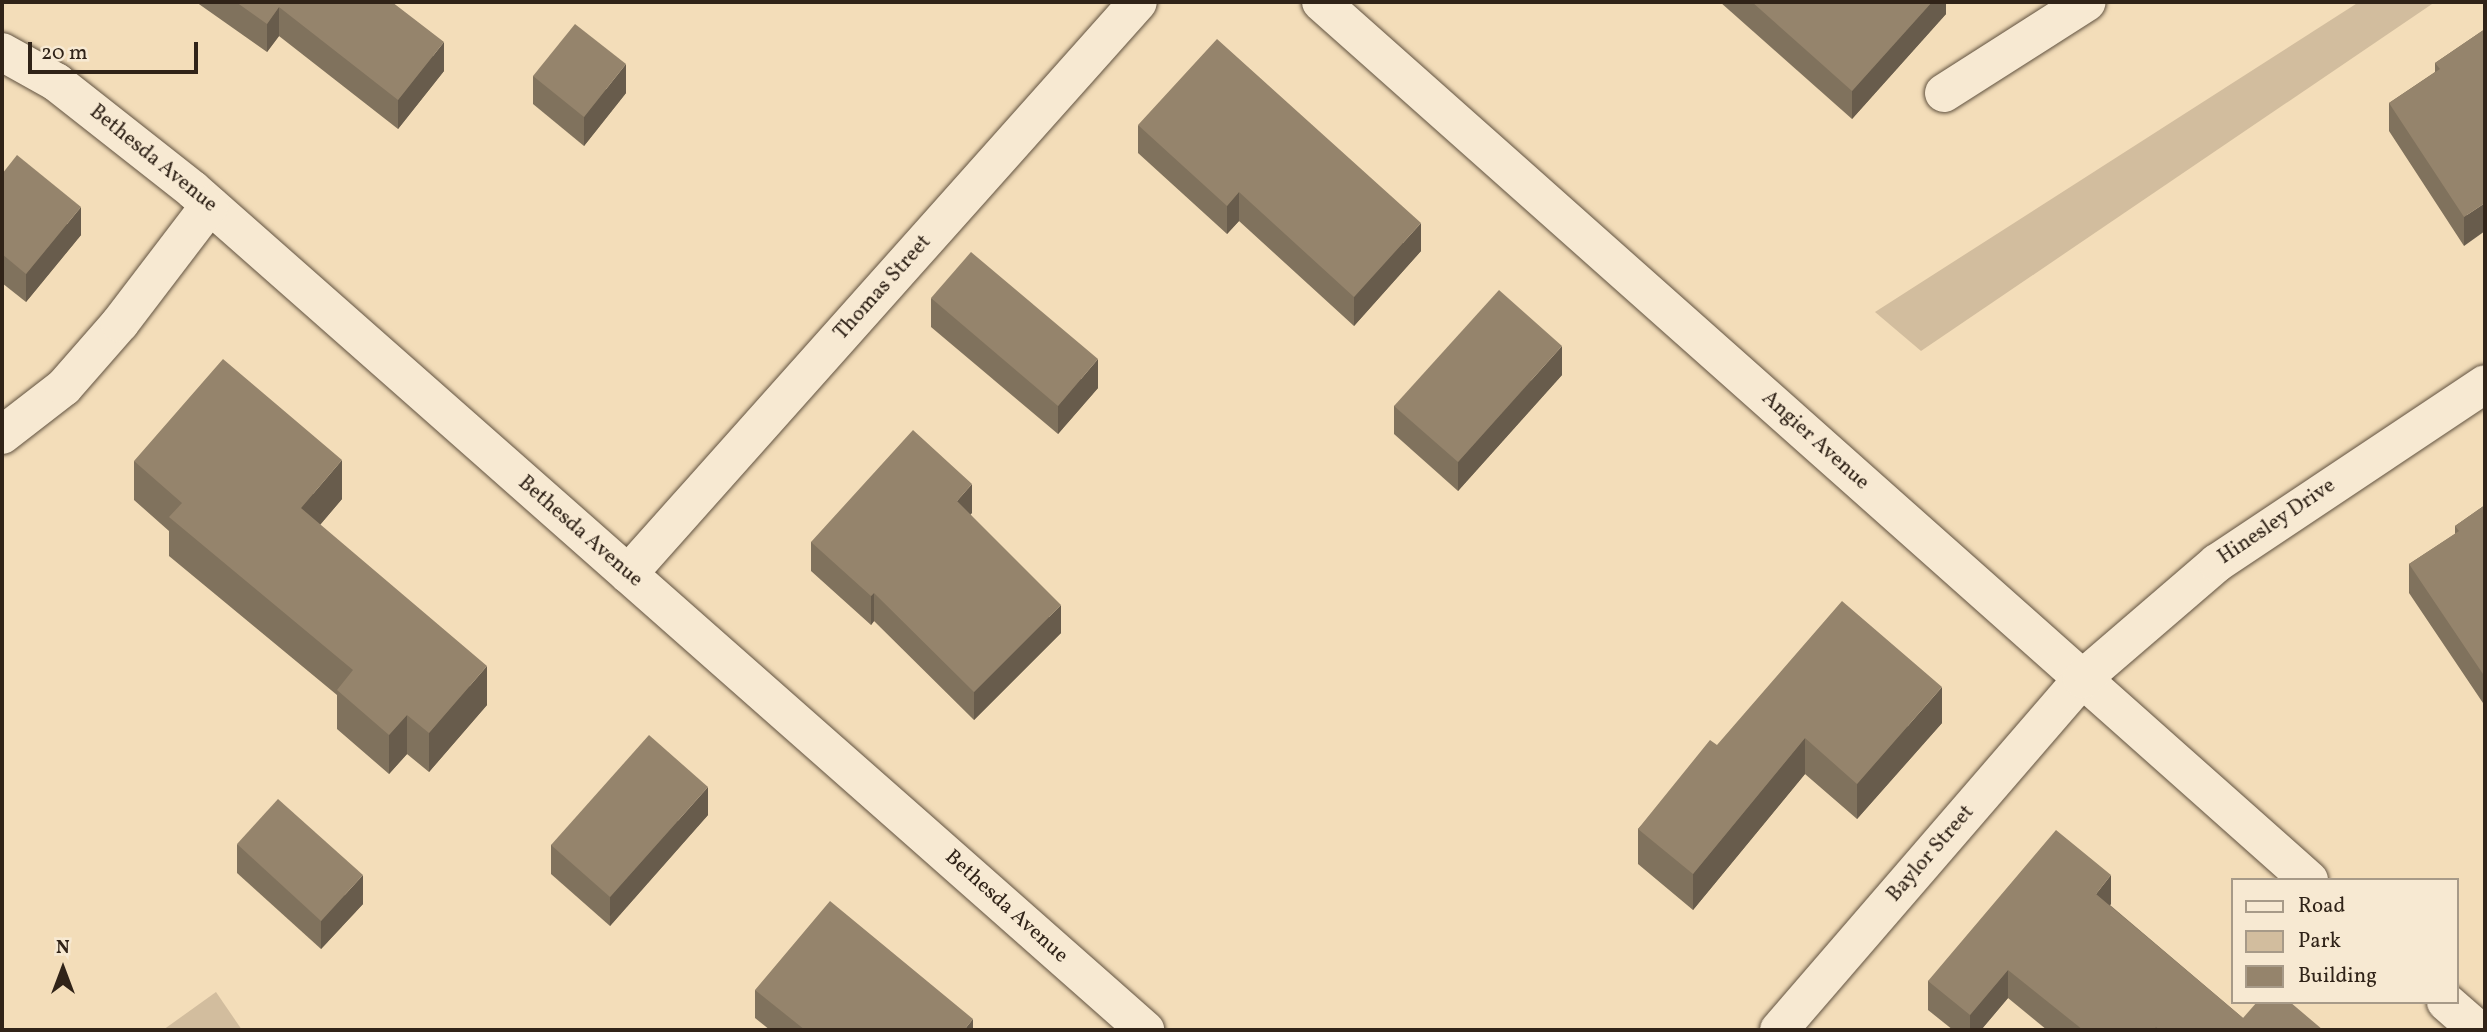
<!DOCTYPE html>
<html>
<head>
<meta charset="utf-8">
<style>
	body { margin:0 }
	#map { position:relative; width:2487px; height:1032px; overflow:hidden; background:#f3ddb9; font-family:Vollkorn,serif }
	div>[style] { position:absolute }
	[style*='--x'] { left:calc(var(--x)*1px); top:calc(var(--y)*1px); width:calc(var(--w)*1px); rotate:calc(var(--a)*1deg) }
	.green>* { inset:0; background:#d2bd9e }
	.roads { filter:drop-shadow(0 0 2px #615240) drop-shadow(0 0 2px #615240) }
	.minor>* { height:38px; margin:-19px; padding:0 19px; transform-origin:19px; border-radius:19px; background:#f7e9d2 }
	.wall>* { inset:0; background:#80725d }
	.shaded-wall>* { inset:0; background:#685c4c }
	.building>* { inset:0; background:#95846c }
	span { translate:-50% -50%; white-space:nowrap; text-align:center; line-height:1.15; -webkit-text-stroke:5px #f7e9d2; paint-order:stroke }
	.street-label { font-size:21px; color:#302318 }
	.frame { position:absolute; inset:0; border:4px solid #302318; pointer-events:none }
	.legend { position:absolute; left:2231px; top:878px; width:228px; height:126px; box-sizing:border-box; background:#f7e9d2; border:2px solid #a79a88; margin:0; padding:9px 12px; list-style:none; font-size:21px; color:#302318 }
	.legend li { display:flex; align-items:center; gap:14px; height:35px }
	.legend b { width:35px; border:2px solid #a79a88 }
	.north { position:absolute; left:28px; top:934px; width:70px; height:70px; -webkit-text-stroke:5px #f7e9d2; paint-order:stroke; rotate:0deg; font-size:19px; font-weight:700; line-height:28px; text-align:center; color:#302318 }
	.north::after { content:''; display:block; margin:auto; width:24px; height:32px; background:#302318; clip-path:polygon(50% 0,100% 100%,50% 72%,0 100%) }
	.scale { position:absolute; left:28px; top:42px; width:170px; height:32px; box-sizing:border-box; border:4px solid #302318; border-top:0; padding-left:9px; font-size:21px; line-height:24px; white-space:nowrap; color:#302318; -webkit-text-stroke:5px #f7e9d2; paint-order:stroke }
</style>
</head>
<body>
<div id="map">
	<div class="green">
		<div style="clip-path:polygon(2359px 2px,2435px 2px,1921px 351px,1875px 312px)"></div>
		<div style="clip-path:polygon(216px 992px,242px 1030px,163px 1030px)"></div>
	</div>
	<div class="roads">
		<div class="minor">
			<div style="--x:1321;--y:2;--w:1322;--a:41.63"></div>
			<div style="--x:2;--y:52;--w:62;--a:29.1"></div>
			<div style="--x:56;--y:82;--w:174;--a:38.2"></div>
			<div style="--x:193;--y:190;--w:1270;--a:41.42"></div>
			<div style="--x:1944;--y:93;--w:169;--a:-32.5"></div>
			<div style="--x:2;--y:435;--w:78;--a:-37.7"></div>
			<div style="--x:64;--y:387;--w:85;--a:-48.8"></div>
			<div style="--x:120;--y:323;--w:148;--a:-52.7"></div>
			<div style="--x:628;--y:574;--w:766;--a:-48.28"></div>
			<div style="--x:2446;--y:1002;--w:43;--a:41.2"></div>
			<div style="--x:1779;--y:1030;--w:464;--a:-49.2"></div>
			<div style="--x:2082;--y:679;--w:178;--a:-40.7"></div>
			<div style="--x:2217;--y:563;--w:322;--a:-33.7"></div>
		</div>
	</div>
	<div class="wall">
		<div style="clip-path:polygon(196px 2px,392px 2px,444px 71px,398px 129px,279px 36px,267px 52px)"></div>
		<div style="clip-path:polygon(1720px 2px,1946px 2px,1946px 14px,1852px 119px)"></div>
		<div style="clip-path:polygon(2485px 29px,2464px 246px,2389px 131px,2389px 103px,2435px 72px,2435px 63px)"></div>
		<div style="clip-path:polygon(533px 76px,626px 93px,584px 146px,533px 104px)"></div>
		<div style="clip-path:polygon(1138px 125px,1421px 251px,1354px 326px,1239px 221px,1227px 234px,1138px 153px)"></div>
		<div style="clip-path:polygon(2px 174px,81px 235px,26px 302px,2px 283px)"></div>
		<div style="clip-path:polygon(931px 298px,1098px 388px,1058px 434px,931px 327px)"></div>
		<div style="clip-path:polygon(1562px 375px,1458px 491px,1394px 434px,1394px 406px)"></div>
		<div style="clip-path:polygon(134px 461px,342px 499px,320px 525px,487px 705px,429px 772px,407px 754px,389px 774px,337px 729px,337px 695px,169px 556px,169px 531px,134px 500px)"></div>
		<div style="clip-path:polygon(2485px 505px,2485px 706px,2409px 593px,2409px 564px,2455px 534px,2455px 526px)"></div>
		<div style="clip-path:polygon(972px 513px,970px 514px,1061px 633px,974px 720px,874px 621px,871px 625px,811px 571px,811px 542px)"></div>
		<div style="clip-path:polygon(1942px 723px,1857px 819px,1805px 774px,1693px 910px,1638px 864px,1638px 829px,1717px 745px)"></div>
		<div style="clip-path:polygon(708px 815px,610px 926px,551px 874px,551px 845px)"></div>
		<div style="clip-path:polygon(237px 844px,363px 904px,321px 949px,237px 873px)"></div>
		<div style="clip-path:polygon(2111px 904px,2110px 905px,2243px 1018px,2323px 1030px,2047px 1030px,2008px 998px,1981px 1030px,1953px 1030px,1928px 1010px,1928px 981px)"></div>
		<div style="clip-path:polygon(755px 990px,973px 1030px,770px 1030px,755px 1018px)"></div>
	</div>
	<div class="shaded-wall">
		<div style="clip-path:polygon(1932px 2px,1946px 2px,1946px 14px,1852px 119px,1852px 91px)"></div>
		<div style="clip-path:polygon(279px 7px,279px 36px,267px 52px,267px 24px)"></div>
		<div style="clip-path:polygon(444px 42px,444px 71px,398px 129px,398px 100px)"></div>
		<div style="clip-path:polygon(626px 64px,626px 93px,584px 146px,584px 117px)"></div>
		<div style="clip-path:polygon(1239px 192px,1239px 221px,1227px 234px,1227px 206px)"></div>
		<div style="clip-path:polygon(2485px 203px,2485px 231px,2464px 246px,2464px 217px)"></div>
		<div style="clip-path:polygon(81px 207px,81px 235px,26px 302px,26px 274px)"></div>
		<div style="clip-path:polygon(1421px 223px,1421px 251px,1354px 326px,1354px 297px)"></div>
		<div style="clip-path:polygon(1562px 346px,1562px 375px,1458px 491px,1458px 462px)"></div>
		<div style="clip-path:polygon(1098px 359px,1098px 388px,1058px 434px,1058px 406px)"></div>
		<div style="clip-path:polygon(342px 460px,342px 499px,301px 547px,301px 508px)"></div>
		<div style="clip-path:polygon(972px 484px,972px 513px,957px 529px,957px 501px)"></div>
		<div style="clip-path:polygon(874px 593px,874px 621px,871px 625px,871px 596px)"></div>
		<div style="clip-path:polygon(1061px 605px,1061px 633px,974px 720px,974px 692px)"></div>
		<div style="clip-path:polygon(487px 666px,487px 705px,429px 772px,429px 733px)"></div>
		<div style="clip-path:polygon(1942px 687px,1942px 723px,1857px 819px,1857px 784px)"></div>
		<div style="clip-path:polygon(407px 715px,407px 754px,389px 774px,389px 735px)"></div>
		<div style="clip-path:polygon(1805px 738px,1805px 774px,1693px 910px,1693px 874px)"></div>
		<div style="clip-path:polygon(708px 787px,708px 815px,610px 926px,610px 897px)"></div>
		<div style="clip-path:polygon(363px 875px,363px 904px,321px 949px,321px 921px)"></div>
		<div style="clip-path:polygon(2111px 875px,2111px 904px,2096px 922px,2096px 894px)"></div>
		<div style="clip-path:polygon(2008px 970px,2008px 998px,1981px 1030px,1970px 1030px,1970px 1015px)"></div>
		<div style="clip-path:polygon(973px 1019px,973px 1030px,965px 1030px,965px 1029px)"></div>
	</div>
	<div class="building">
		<div style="clip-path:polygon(236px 2px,392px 2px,444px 42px,398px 100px,279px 7px,267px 24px)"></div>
		<div style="clip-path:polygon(1752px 2px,1932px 2px,1852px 91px)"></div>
		<div style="clip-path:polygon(575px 24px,626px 64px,584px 117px,533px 76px)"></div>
		<div style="clip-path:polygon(2485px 29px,2485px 203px,2464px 217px,2389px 103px,2440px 69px,2435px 63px)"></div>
		<div style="clip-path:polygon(1217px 39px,1421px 223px,1354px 297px,1239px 192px,1227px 206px,1138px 125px)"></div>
		<div style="clip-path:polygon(17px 155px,81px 207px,26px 274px,2px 254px,2px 174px)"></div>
		<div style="clip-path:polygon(971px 252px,1098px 359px,1058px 406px,931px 298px)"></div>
		<div style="clip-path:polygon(1499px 290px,1562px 346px,1458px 462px,1394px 406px)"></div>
		<div style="clip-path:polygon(223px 359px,342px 460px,301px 508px,487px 666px,429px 733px,407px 715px,389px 735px,337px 690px,353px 670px,169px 517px,182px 503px,134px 461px)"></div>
		<div style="clip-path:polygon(913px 430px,972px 484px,957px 501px,1061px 605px,974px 692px,874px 593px,871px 596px,811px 542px)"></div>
		<div style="clip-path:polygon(2485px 505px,2485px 677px,2409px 564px,2459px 531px,2455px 526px)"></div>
		<div style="clip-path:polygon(1842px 601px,1942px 687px,1857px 784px,1805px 738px,1693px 874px,1638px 829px,1710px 740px,1717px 745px)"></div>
		<div style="clip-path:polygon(649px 735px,708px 787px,610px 897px,551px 845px)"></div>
		<div style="clip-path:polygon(278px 799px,363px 875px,321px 921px,237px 844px)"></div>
		<div style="clip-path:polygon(2056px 830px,2111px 875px,2096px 894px,2243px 1018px,2257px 1002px,2290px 1002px,2323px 1030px,2159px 1030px,2156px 1027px,2154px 1030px,2083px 1030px,2008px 970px,1970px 1015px,1928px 981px)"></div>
		<div style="clip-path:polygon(830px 901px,973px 1019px,965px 1029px,966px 1030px,805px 1030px,755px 990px)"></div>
	</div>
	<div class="street-label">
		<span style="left:153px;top:159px;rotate:39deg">Bethesda Avenue</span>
		<span style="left:883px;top:288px;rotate:-48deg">Thomas Street</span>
		<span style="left:1815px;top:441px;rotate:42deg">Angier Avenue</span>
		<span style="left:2277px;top:522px;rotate:-34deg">Hinesley Drive</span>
		<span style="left:580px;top:532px;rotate:41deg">Bethesda Avenue</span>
		<span style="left:1931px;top:854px;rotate:-49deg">Baylor Street</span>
		<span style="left:1006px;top:907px;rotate:42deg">Bethesda Avenue</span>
	</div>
	<div class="frame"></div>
	<ul class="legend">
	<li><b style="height:9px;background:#f7e9d2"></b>Road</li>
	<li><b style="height:19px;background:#d2bd9e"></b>Park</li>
	<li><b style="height:19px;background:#95846c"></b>Building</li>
	</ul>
	<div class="north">N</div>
	<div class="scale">20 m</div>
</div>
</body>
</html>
